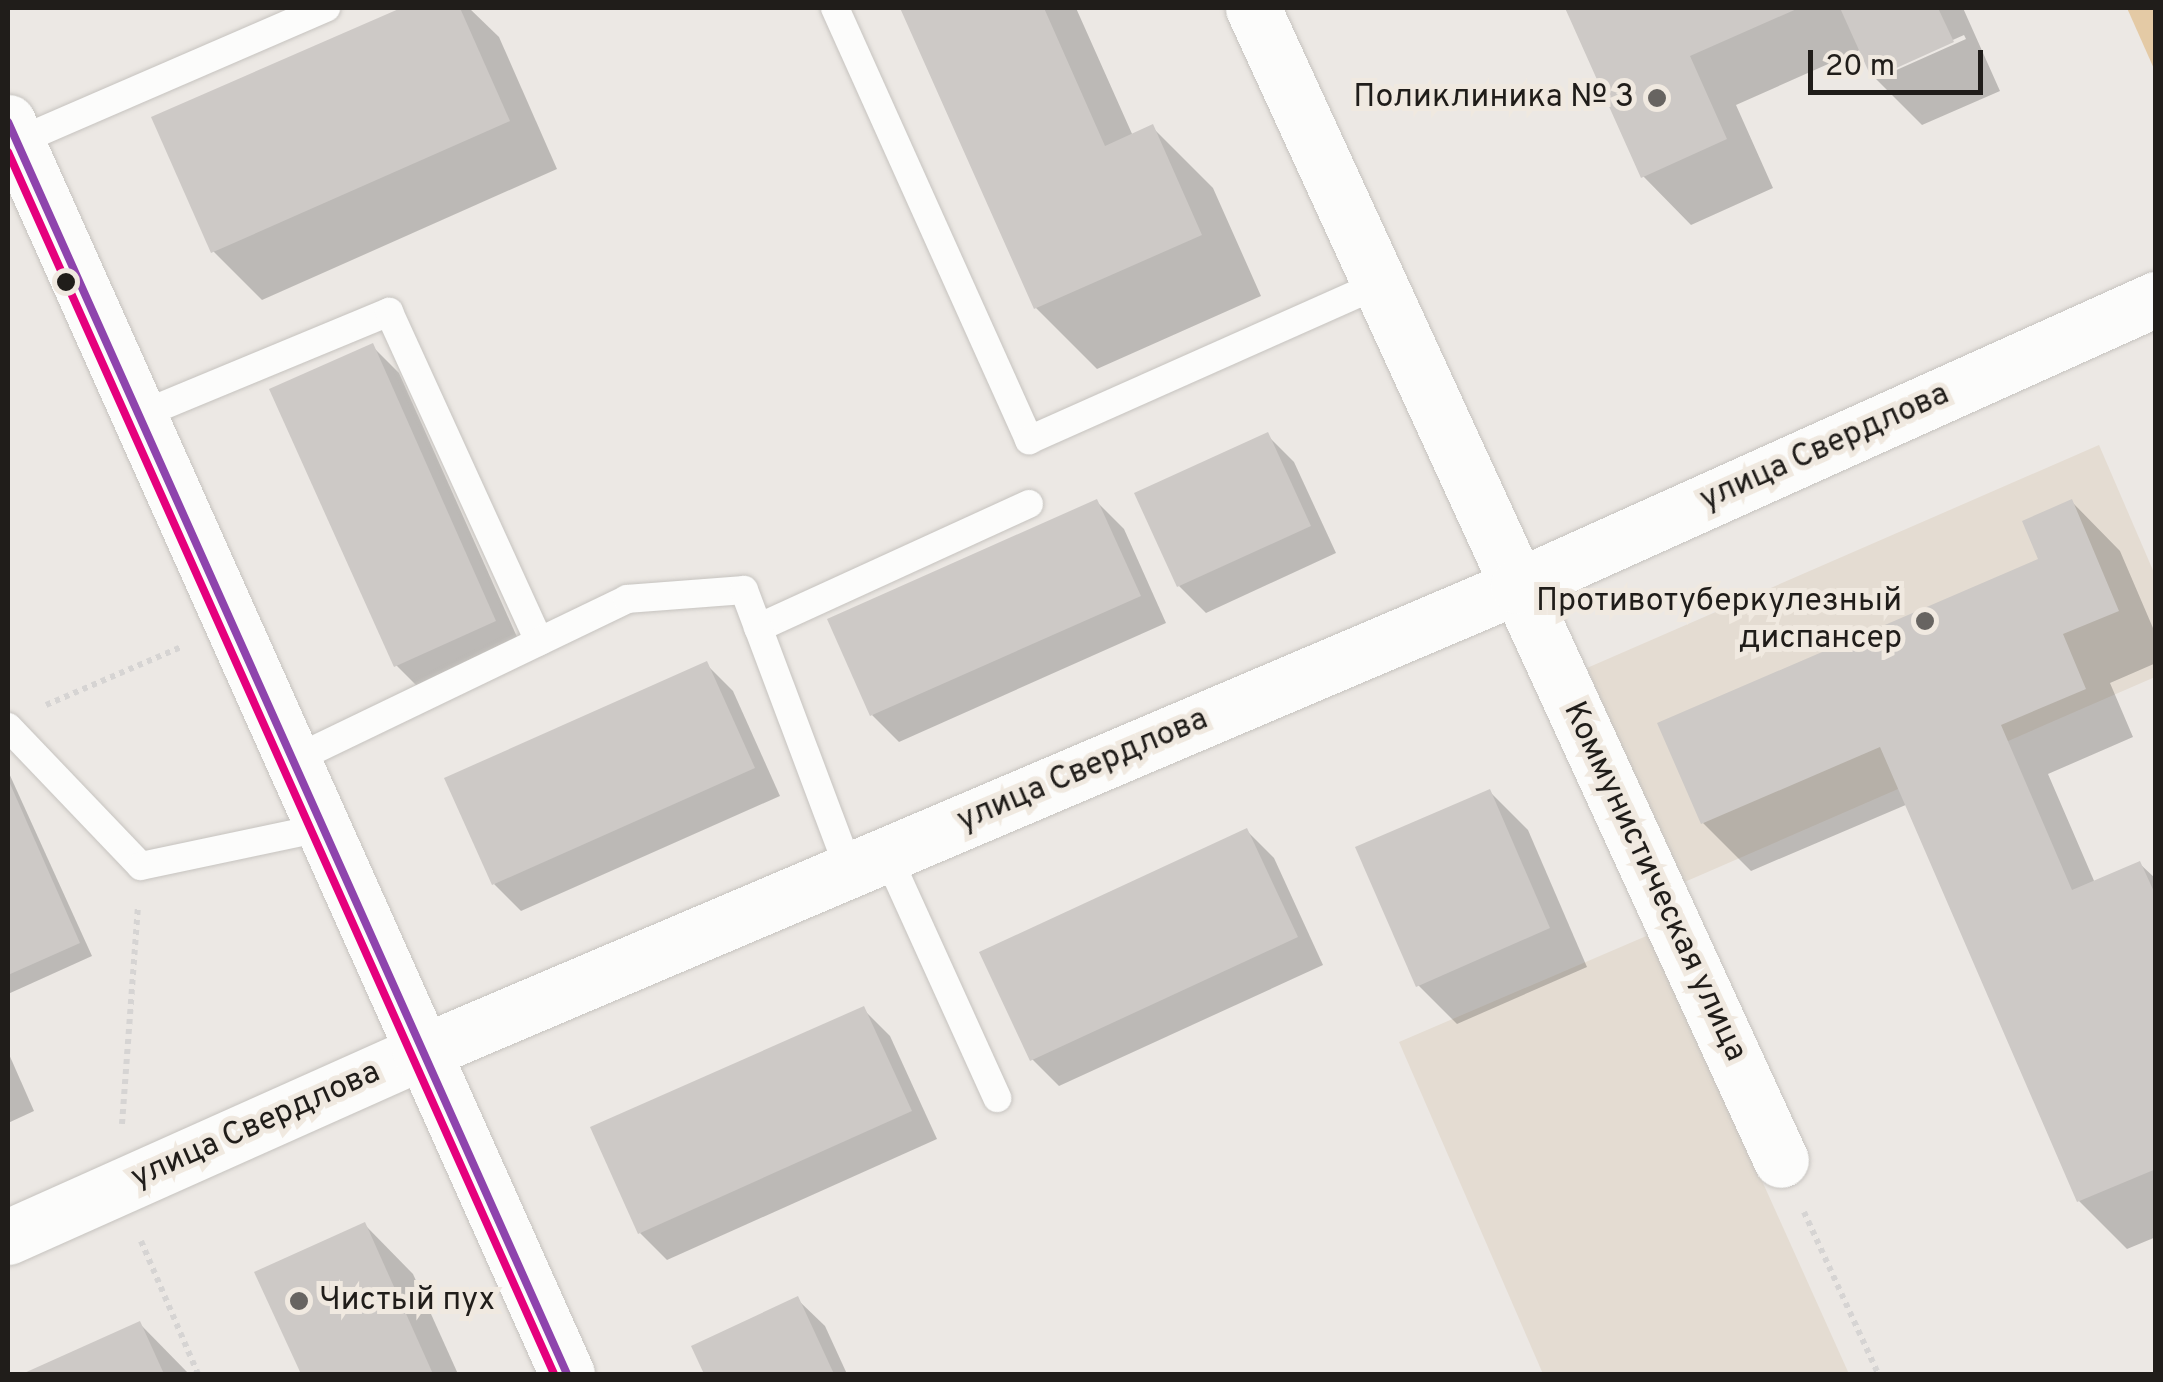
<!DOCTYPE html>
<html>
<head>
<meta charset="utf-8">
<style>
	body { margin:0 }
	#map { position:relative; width:2163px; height:1382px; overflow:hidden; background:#ece8e4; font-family:Overpass,sans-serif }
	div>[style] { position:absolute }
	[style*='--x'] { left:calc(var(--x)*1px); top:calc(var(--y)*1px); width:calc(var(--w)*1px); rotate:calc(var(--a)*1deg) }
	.built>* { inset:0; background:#e4dcd2 }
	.green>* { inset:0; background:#e4caa5 }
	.shadow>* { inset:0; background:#0003 }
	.building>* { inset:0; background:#cdc9c6 }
	.path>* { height:6px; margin-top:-3px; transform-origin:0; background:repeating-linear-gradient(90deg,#d6d4d3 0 5px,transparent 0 10px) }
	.roads { filter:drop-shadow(0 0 2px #c6c3bf) drop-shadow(0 0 2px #c6c3bf) }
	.lane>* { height:28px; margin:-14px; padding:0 14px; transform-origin:14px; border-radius:14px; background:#fcfcfb }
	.street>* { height:55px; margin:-27.5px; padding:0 27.5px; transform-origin:27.5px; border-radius:27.5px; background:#fcfcfb }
	.secondary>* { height:55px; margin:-27.5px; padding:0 27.5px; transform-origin:27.5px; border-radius:27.5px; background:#fcfcfb }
	.bus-1>* { height:8px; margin:-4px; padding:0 4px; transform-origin:4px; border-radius:4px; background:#8e44ad }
	.bus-2>* { height:8px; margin:-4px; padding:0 4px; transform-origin:4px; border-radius:4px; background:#e5007d }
	.dots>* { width:28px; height:28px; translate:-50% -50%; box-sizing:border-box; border:5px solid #f0e9e0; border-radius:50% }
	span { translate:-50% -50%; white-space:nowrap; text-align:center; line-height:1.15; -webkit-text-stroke:10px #f0e9e0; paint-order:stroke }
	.poi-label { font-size:32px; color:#201d1a }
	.right { translate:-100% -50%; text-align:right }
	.left { translate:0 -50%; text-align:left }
	.street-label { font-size:32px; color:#201d1a }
	.frame { position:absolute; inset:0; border:10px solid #201d1a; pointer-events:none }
	.scale { position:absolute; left:1808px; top:50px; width:175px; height:45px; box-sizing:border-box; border:5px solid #201d1a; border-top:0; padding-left:12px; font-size:30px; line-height:35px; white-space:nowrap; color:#201d1a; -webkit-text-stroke:8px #f0e9e0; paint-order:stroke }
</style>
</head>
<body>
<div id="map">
	<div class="built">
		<div style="clip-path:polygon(2099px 445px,2155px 575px,2155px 677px,1680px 884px,1587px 668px)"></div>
		<div style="clip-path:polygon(1651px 934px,1849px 1374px,1543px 1374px,1399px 1042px)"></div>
	</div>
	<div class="green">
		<div style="clip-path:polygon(2127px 8px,2155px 8px,2155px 71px)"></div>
	</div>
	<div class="shadow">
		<div style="clip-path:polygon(407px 8px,469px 8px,499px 37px,557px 169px,262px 300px,213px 251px,154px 119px)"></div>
		<div style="clip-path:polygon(903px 8px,1076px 8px,1133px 136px,1152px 127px,1213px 188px,1261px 296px,1097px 369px,1036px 308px)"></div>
		<div style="clip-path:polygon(evenodd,1568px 8px,1963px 8px,2000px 91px,1922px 125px,1874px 77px,1862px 49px,1736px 105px,1773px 188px,1691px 225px,1643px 176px,1568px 8px,1964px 35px,1966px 39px,1892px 72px,1892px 67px,1964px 35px)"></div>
		<div style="clip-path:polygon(372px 346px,399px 373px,522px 648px,423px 692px,396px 665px)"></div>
		<div style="clip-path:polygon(1267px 435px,1294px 462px,1336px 553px,1206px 613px,1179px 586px)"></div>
		<div style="clip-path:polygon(1097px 502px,1124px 529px,1166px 623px,899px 742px,872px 715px)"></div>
		<div style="clip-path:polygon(2072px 502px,2120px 551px,2156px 635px,2156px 663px,2110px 683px,2133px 737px,2048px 774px,2095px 883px,2140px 864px,2156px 879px,2156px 1237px,2127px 1249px,2079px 1201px,1908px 804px,1751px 871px,1703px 823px,2041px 560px)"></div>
		<div style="clip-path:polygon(706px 664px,733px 691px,780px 796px,521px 911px,494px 884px)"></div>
		<div style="clip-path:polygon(8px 771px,92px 956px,8px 994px)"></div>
		<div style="clip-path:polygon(1490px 792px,1528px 830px,1587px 967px,1457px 1024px,1418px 985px)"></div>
		<div style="clip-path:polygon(1247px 831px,1274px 858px,1323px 965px,1059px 1086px,1032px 1059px)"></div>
		<div style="clip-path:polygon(863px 1009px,890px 1036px,937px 1139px,667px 1260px,640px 1233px)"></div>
		<div style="clip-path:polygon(8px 1052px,34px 1111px,8px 1123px)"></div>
		<div style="clip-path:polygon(365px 1225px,413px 1274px,458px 1374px,303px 1374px,258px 1273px)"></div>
		<div style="clip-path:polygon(798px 1300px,825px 1326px,847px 1374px,707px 1374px,694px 1347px)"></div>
		<div style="clip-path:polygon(140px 1324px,189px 1374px,28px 1374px)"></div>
	</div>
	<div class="building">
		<div style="clip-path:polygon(401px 8px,460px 8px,510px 121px,211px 253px,151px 117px)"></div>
		<div style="clip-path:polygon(900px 8px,1044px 8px,1105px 146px,1153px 124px,1202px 235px,1034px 309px)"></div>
		<div style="clip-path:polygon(1565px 8px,1799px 8px,1690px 56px,1727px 139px,1641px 178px)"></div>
		<div style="clip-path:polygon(1840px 8px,1938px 8px,1954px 42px,1872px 79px)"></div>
		<div style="clip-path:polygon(373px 343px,496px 621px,394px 667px,269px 389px)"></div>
		<div style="clip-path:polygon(1268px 432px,1311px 526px,1177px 587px,1134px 493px)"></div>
		<div style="clip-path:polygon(1097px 499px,1141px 596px,870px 716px,827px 619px)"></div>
		<div style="clip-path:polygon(2072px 499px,2119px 611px,2063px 634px,2086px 689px,2001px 725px,2072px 890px,2140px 861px,2156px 896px,2156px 1169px,2077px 1202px,1880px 747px,1701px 824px,1657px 723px,2038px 559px,2022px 521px)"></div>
		<div style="clip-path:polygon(707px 661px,755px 768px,492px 885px,444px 778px)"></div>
		<div style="clip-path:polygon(8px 779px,80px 943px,8px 975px)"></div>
		<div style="clip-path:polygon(1490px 789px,1550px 928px,1416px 987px,1355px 847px)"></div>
		<div style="clip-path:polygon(1247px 828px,1298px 937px,1030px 1061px,979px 952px)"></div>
		<div style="clip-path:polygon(864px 1006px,912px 1111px,638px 1234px,590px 1127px)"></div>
		<div style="clip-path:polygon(365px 1222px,433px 1374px,301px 1374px,254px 1272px)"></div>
		<div style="clip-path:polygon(798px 1296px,834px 1374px,704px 1374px,691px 1346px)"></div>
		<div style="clip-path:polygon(140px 1321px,164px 1374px,22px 1374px)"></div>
	</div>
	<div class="path">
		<div style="--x:46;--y:705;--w:147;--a:-23.2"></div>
		<div style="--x:122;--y:1124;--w:218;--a:-85.8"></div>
		<div style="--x:1804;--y:1212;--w:178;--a:65.4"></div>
		<div style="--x:141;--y:1241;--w:145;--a:66.8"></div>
	</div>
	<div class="roads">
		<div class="lane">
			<div style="--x:835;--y:8;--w:474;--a:65.8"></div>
			<div style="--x:1029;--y:440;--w:383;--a:-24"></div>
			<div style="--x:16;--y:142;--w:338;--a:-23.4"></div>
			<div style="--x:138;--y:416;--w:272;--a:-22.5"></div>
			<div style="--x:389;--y:312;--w:362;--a:65.5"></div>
			<div style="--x:758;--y:628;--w:298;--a:-24.6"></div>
			<div style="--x:8;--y:727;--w:192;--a:46.3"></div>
			<div style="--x:141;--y:866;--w:184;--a:-11.9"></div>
			<div style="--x:291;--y:761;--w:373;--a:-25.7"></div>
			<div style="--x:627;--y:599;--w:117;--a:-4.4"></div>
			<div style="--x:744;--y:590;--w:299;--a:69.4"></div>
			<div style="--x:887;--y:855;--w:267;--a:65.6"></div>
		</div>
		<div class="street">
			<div style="--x:1253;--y:8;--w:1267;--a:65.38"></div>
			<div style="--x:8;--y:1237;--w:451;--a:-24.1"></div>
			<div style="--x:420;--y:1053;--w:1193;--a:-23.04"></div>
			<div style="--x:1518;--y:586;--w:700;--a:-24.22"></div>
		</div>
		<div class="secondary">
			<div style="--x:8;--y:122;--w:1371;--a:65.94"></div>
		</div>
	</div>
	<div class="bus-1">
		<div style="--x:8;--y:122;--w:1371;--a:65.94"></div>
	</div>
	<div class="bus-2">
		<div style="--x:8;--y:152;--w:1338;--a:65.92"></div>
	</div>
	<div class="dots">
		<div style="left:1657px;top:98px;background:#676461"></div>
		<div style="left:66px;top:282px;background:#201d1a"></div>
		<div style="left:1925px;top:621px;background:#676461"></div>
		<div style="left:299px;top:1301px;background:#676461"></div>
	</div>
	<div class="poi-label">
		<span class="right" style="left:1634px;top:98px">Поликлиника № 3</span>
		<span class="right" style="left:1902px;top:621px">Противотуберкулезный<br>диспансер</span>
		<span class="left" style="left:319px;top:1301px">Чистый пух</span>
	</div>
	<div class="street-label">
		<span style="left:1825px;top:448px;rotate:-24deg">улица Свердлова</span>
		<span style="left:1083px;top:771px;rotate:-23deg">улица Свердлова</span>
		<span style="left:1654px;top:882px;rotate:65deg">Коммунистическая улица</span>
		<span style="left:256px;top:1126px;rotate:-24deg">улица Свердлова</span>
	</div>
	<div class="frame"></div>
	<div class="scale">20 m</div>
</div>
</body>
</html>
